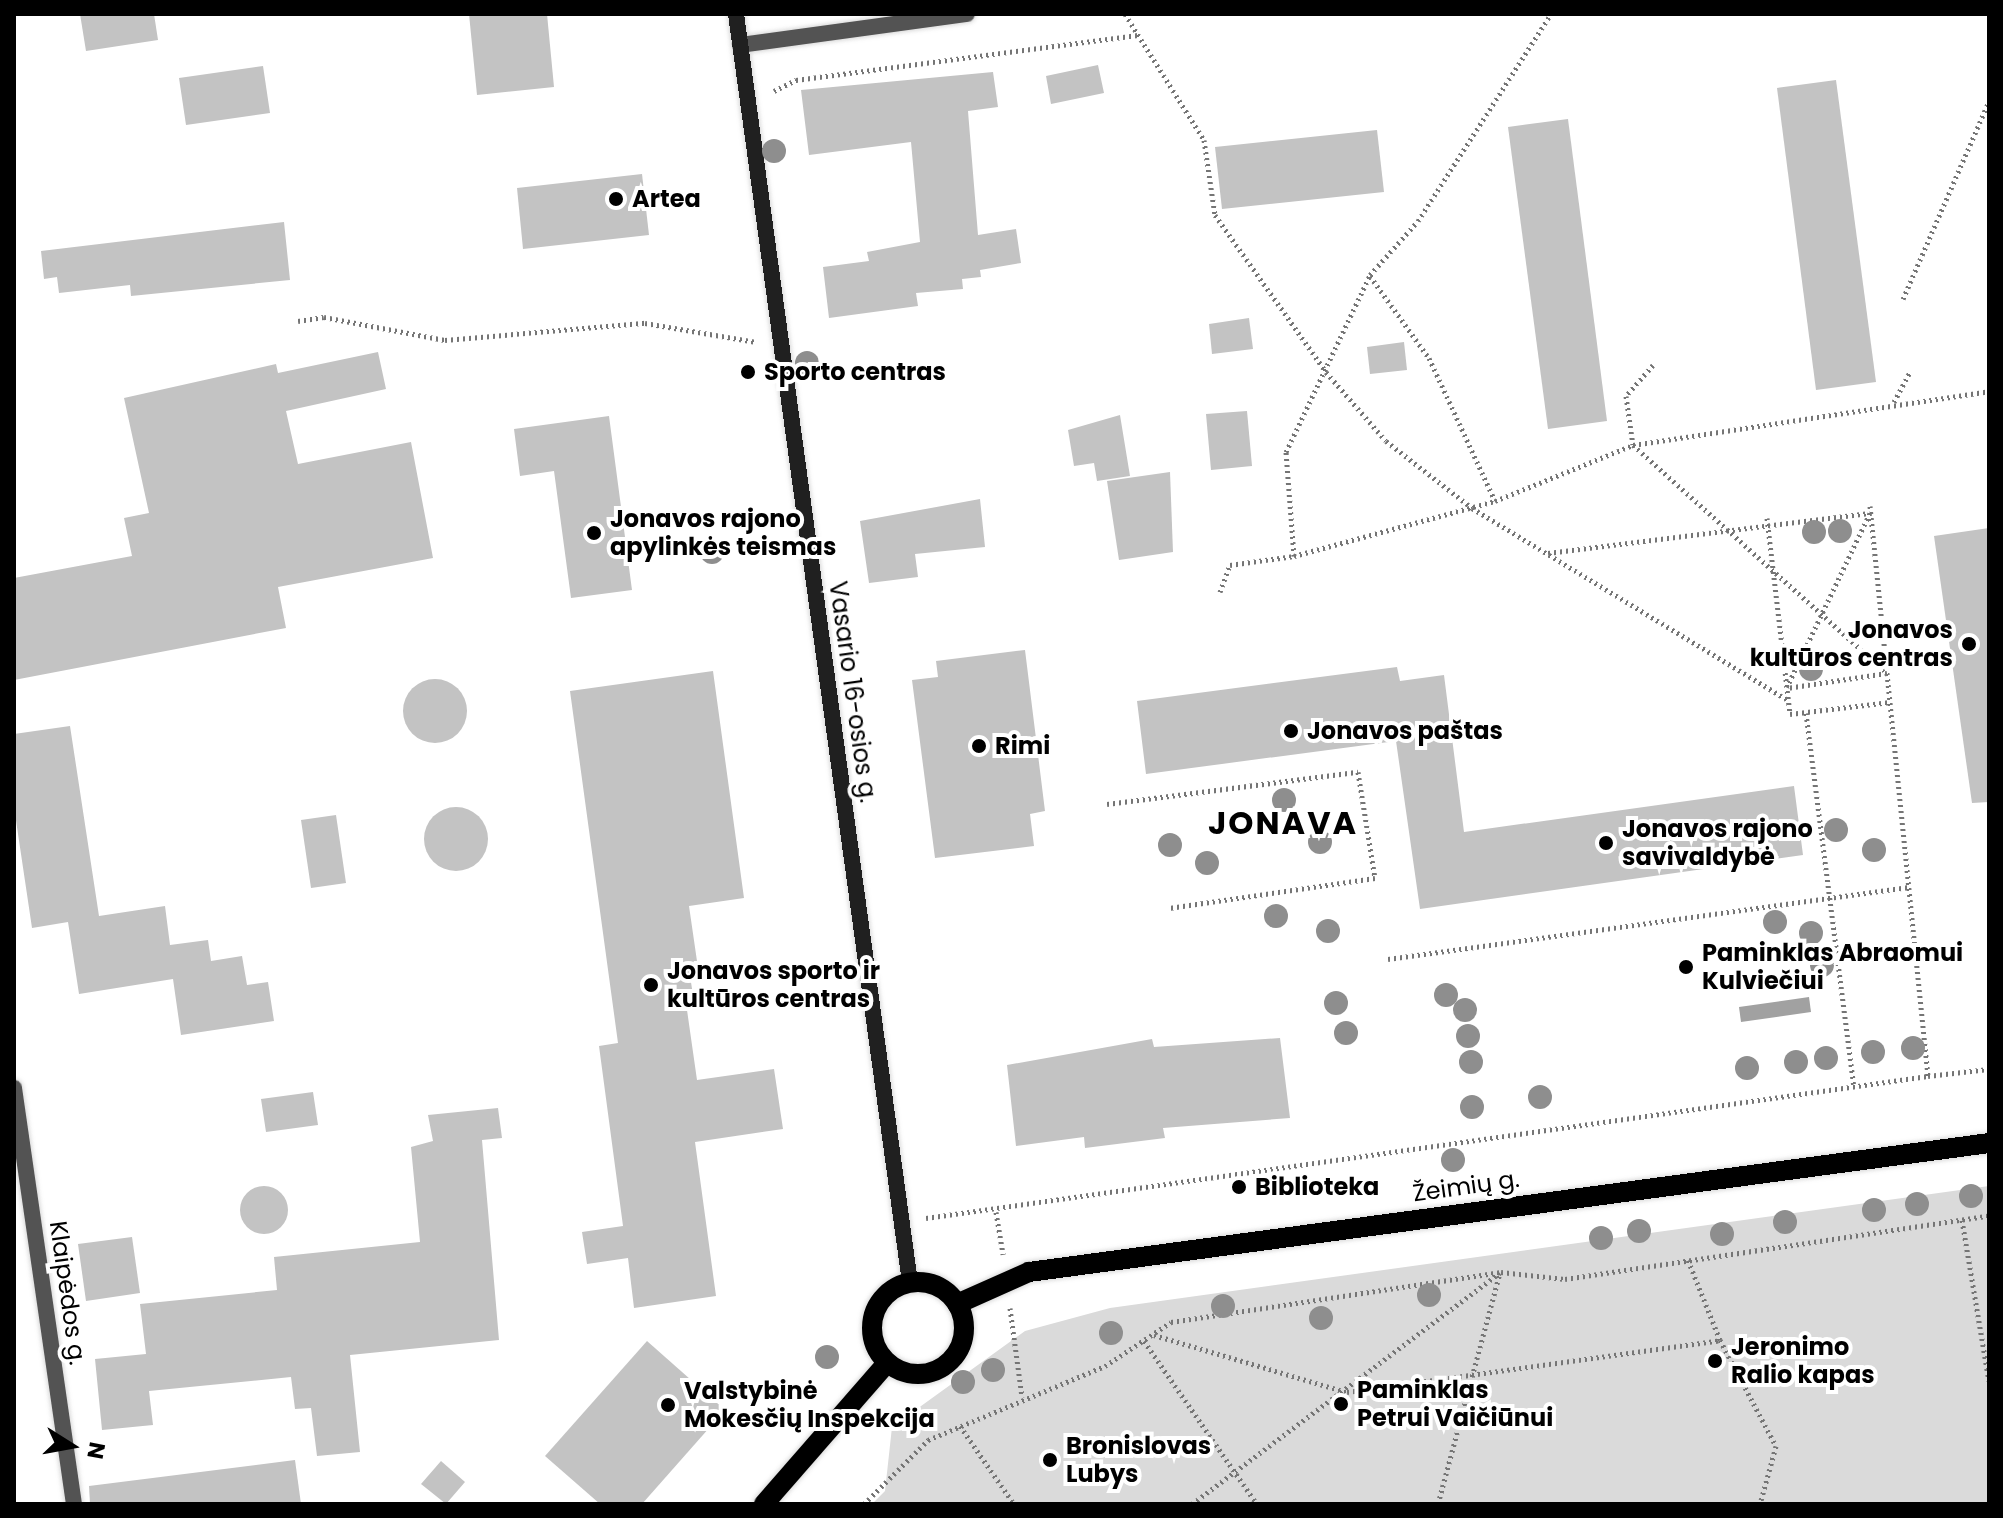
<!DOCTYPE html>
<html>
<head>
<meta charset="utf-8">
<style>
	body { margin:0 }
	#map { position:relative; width:2003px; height:1518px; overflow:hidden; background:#fff; font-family:Poppins,sans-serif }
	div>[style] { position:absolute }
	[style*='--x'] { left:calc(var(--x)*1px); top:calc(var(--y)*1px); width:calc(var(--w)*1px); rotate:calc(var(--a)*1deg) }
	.green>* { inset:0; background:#dadada }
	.water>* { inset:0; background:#a1a1a1 }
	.building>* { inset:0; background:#c3c3c3 }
	.round { border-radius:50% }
	.path>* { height:5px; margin-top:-2.5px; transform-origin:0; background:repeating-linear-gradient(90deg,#757575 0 2px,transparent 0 6px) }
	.roads { filter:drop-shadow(0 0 2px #dbdbdb) drop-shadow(0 0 2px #dbdbdb) }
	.street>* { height:16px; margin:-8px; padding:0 8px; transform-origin:8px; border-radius:8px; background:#535353 }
	.secondary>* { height:16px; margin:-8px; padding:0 8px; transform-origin:8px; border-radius:8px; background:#202020 }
	.primary>* { height:20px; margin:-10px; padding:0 10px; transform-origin:10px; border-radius:10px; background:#000 }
	.primary>.ring { margin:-10px; padding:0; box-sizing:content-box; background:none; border:20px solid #000; border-radius:50% }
	.trees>* { width:24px; height:24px; margin:-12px; border-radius:50%; background:#8e8e8e }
	.dots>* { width:22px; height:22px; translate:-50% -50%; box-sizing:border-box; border:4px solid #fff; border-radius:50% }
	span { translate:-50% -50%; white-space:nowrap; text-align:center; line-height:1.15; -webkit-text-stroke:8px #fff; paint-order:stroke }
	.poi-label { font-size:24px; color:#000; font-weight:700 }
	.left { translate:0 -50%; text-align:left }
	.right { translate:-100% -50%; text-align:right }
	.street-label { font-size:24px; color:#000 }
	.district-label { font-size:32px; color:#000; font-weight:700; letter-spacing:2px }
	.frame { position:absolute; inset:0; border:16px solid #000; pointer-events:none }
	.north { position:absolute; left:32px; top:1406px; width:80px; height:80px; -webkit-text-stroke:6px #fff; paint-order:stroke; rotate:101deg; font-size:22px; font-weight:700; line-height:32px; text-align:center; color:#000 }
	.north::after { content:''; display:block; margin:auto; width:28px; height:36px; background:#000; clip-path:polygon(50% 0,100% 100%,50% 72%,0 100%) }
</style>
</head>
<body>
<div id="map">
	<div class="green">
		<div style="clip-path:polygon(1989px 1186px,1989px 1504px,872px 1504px,885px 1491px,892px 1427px,1025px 1331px,1110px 1308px)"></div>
	</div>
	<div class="water">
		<div style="clip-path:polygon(1809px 997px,1811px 1012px,1741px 1022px,1739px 1007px)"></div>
	</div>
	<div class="building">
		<div style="clip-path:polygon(80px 14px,154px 14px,158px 40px,86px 51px)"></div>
		<div style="clip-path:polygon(469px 14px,547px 14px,554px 87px,477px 95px)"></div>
		<div style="clip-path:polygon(1098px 65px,1104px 93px,1051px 104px,1046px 76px)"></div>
		<div style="clip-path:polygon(263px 66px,270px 113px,186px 125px,179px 78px)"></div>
		<div style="clip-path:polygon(993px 72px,998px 107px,968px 111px,978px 235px,1016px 229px,1021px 263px,980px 270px,981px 277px,962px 279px,963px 289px,916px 293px,918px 306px,829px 318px,823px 267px,869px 261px,867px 252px,920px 242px,911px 142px,809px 155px,801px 90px)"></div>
		<div style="clip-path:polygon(1836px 80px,1876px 382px,1816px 390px,1777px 88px)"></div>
		<div style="clip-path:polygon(1568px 119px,1607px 421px,1548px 429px,1508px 127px)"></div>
		<div style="clip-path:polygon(1377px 130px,1384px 192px,1222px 209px,1215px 147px)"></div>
		<div style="clip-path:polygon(642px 174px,649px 235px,523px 249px,517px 188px)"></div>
		<div style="clip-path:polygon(284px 222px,290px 280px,131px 296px,130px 285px,59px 293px,57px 277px,44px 279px,41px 251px)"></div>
		<div style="clip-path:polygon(1249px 318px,1253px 349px,1212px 354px,1209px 324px)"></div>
		<div style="clip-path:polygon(1404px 342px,1407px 370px,1370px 374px,1367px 347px)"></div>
		<div style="clip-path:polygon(378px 352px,386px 389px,286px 411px,298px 464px,411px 442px,433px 558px,278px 587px,286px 628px,14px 680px,14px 578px,132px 556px,124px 518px,149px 513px,124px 398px,276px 364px,278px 373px)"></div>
		<div style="clip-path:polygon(1247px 411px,1252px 466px,1211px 470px,1206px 414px)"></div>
		<div style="clip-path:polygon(1120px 415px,1130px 476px,1097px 481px,1094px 463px,1074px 466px,1068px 430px)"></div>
		<div style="clip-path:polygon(609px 416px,632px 590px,571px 598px,554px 471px,520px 476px,514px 429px)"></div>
		<div style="clip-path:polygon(1170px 472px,1173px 552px,1119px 560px,1107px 481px)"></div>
		<div style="clip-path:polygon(980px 499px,985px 547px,915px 554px,918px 577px,869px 583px,860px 521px)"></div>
		<div style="clip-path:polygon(1989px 528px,1989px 802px,1972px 803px,1934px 536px)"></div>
		<div style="clip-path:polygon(1025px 650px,1045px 811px,1030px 814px,1034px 846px,935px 858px,912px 680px,938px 677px,936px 661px)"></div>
		<div style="clip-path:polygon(1397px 667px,1400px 681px,1444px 675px,1464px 832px,1794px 786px,1803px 855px,1420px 909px,1396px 741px,1146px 774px,1137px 701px)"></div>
		<div style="clip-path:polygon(713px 671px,744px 898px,689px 906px,698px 968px,689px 969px,694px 1002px,686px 1003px,697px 1080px,774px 1069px,783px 1129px,695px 1142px,716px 1296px,634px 1308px,628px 1258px,587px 1264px,582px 1232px,623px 1226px,599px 1046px,618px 1043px,570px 691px)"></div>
		<div class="round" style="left:403px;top:679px;width:64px;height:64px"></div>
		<div style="clip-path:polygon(70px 726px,99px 916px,165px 906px,170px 945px,208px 940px,211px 961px,242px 956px,247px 985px,268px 982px,274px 1021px,181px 1035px,173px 979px,79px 994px,68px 922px,32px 928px,14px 807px,14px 734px)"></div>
		<div class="round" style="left:424px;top:807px;width:64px;height:64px"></div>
		<div style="clip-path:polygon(336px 815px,346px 883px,311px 888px,301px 820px)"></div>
		<div style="clip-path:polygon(1280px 1038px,1290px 1118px,1163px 1128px,1165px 1138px,1085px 1148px,1084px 1137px,1016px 1146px,1007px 1065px,1152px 1039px,1154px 1047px)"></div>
		<div style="clip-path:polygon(313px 1092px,318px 1125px,266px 1132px,261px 1099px)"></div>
		<div style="clip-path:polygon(498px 1108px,502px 1138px,482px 1140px,499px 1340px,350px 1355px,360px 1452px,317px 1456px,311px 1408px,295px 1409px,291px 1377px,149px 1391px,153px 1425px,102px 1430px,95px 1359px,146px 1354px,140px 1304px,277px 1290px,274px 1257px,420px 1242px,411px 1147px,433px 1141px,428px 1115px)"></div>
		<div class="round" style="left:240px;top:1186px;width:48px;height:48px"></div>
		<div style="clip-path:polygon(132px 1237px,140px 1293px,86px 1301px,78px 1244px)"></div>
		<div style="clip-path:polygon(647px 1341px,725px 1410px,642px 1504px,600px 1504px,545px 1456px)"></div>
		<div style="clip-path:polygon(295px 1460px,301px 1504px,90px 1504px,89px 1486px)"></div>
		<div style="clip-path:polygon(441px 1461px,465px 1482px,446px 1504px,421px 1484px)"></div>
	</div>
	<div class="path">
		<div style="--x:1125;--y:14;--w:149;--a:57.9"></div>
		<div style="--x:1204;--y:140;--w:76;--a:81.7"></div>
		<div style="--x:1215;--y:215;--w:192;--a:54.7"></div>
		<div style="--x:1326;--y:372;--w:91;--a:49"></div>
		<div style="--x:1386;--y:441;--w:109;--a:37.9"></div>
		<div style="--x:1472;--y:508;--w:370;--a:31.3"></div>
		<div style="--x:774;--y:91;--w:25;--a:-27"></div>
		<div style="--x:796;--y:80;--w:345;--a:-7.5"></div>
		<div style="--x:1370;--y:276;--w:101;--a:54.3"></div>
		<div style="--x:1429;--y:358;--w:157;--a:65.2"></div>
		<div style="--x:1903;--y:299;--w:216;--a:-66.5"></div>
		<div style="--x:298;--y:321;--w:26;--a:-9"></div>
		<div style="--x:324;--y:317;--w:123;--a:10.8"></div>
		<div style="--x:445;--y:340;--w:201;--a:-4.9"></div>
		<div style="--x:645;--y:323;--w:113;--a:9.7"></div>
		<div style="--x:1653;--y:365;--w:41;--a:131.1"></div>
		<div style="--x:1626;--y:396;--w:49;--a:81.9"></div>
		<div style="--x:1633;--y:445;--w:341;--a:41.9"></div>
		<div style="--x:1887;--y:673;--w:101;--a:171.5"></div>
		<div style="--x:1894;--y:402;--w:34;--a:-62"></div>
		<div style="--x:1870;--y:506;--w:573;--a:84.19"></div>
		<div style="--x:1928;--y:1076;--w:61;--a:-6.5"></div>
		<div style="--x:1767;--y:518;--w:197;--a:83.3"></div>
		<div style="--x:1790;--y:714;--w:101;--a:-6.8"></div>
		<div style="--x:1548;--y:553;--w:324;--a:-7.1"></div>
		<div style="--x:1870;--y:513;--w:193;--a:115.5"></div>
		<div style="--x:1294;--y:556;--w:208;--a:-15.3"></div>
		<div style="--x:1495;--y:501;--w:149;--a:-22.1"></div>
		<div style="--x:1633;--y:445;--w:360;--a:-8.6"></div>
		<div style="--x:1220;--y:592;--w:29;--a:-70"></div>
		<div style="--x:1230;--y:565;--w:65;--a:-8"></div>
		<div style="--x:1294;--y:556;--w:104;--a:-94.4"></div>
		<div style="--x:1286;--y:452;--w:196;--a:-64.6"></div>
		<div style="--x:1370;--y:275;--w:72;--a:-48.4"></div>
		<div style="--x:1418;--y:221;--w:246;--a:-57.3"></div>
		<div style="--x:1806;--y:713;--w:376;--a:82.7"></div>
		<div style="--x:1107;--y:804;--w:253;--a:-7.3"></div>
		<div style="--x:1358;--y:772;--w:107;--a:80.9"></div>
		<div style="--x:1375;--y:878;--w:208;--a:171.7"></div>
		<div style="--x:1388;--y:959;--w:526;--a:-7.87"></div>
		<div style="--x:996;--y:1212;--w:43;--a:80.5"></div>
		<div style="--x:926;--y:1218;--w:1012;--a:-8.07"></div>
		<div style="--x:1962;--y:1220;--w:163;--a:80.5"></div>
		<div style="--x:1010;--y:1308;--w:90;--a:82.3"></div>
		<div style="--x:1154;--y:1335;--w:201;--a:16.5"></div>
		<div style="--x:1347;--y:1392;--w:377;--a:-7.9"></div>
		<div style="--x:1720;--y:1340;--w:86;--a:-111.8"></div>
		<div style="--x:1720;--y:1340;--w:120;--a:62.2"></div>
		<div style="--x:1776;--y:1446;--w:60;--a:105.4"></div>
		<div style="--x:1144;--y:1341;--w:198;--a:55.3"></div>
		<div style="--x:960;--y:1426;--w:95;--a:55.3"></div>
		<div style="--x:864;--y:1504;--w:91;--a:-45"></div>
		<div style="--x:928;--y:1440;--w:192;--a:-22.7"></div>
		<div style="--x:1105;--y:1366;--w:79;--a:-33.7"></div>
		<div style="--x:1171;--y:1322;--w:334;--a:-8.6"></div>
		<div style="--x:1501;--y:1272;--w:64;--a:6.2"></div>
		<div style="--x:1565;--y:1279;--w:429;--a:-8.5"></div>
		<div style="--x:1192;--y:1504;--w:385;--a:-36.9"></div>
		<div style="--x:1438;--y:1504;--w:239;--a:-75"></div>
	</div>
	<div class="roads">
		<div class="street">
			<div style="--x:740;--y:45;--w:229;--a:-7.8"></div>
			<div style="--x:14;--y:1088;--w:420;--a:81.8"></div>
		</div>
		<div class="secondary">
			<div style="--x:736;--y:14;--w:1280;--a:82.19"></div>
		</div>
		<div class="primary">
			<div class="ring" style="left:872px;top:1282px;width:72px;height:72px"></div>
			<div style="--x:957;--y:1304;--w:79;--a:-24"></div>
			<div style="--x:1029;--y:1272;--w:969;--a:-7.65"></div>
			<div style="--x:764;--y:1504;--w:187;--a:-48.9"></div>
		</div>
	</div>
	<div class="trees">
		<div style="left:774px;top:151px"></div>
		<div style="left:807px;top:363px"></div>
		<div style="left:1840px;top:531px"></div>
		<div style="left:1814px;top:532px"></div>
		<div style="left:712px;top:552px"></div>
		<div style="left:1811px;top:669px"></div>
		<div style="left:1284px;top:800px"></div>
		<div style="left:1836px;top:830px"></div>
		<div style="left:1320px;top:842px"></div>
		<div style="left:1170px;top:845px"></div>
		<div style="left:1874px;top:850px"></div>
		<div style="left:1207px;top:863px"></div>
		<div style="left:1276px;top:916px"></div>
		<div style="left:1775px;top:922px"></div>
		<div style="left:1328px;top:931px"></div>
		<div style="left:1811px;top:933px"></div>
		<div style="left:1822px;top:965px"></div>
		<div style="left:1446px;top:995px"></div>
		<div style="left:1336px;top:1003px"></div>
		<div style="left:1465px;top:1010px"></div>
		<div style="left:1346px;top:1033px"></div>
		<div style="left:1468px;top:1036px"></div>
		<div style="left:1913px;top:1048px"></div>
		<div style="left:1873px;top:1052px"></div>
		<div style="left:1826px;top:1058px"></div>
		<div style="left:1471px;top:1062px"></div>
		<div style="left:1796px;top:1062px"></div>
		<div style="left:1747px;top:1068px"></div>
		<div style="left:1540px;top:1097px"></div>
		<div style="left:1472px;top:1107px"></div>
		<div style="left:1453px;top:1160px"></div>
		<div style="left:1971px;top:1196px"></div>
		<div style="left:1917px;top:1204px"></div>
		<div style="left:1874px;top:1210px"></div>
		<div style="left:1785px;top:1222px"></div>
		<div style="left:1639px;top:1231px"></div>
		<div style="left:1722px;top:1234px"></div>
		<div style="left:1601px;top:1238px"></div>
		<div style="left:1429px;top:1295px"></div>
		<div style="left:1223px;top:1306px"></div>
		<div style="left:1321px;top:1318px"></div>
		<div style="left:1111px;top:1333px"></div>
		<div style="left:827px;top:1357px"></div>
		<div style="left:993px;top:1370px"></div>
		<div style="left:963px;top:1382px"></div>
	</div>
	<div class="dots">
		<div style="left:616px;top:199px;background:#000"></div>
		<div style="left:748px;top:372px;background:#000"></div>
		<div style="left:594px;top:533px;background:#000"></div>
		<div style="left:1969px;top:644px;background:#000"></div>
		<div style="left:1291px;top:731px;background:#000"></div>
		<div style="left:979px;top:746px;background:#000"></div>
		<div style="left:1606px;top:843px;background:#000"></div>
		<div style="left:1686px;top:967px;background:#000"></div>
		<div style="left:651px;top:985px;background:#000"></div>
		<div style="left:1239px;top:1187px;background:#000"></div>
		<div style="left:1715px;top:1361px;background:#000"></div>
		<div style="left:1341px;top:1404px;background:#000"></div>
		<div style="left:668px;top:1405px;background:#000"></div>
		<div style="left:1050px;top:1460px;background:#000"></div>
	</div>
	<div class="poi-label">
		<span class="left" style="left:632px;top:199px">Artea</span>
		<span class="left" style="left:764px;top:372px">Sporto centras</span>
		<span class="left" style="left:610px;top:533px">Jonavos rajono<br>apylinkės teismas</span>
		<span class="right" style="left:1953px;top:644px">Jonavos<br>kultūros centras</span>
		<span class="left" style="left:1307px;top:731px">Jonavos paštas</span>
		<span class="left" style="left:995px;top:746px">Rimi</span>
		<span class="left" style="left:1622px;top:843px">Jonavos rajono<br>savivaldybė</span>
		<span class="left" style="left:1702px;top:967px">Paminklas Abraomui<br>Kulviečiui</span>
		<span class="left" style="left:667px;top:985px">Jonavos sporto ir<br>kultūros centras</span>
		<span class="left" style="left:1255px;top:1187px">Biblioteka</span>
		<span class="left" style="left:1731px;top:1361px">Jeronimo<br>Ralio kapas</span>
		<span class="left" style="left:1357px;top:1404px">Paminklas<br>Petrui Vaičiūnui</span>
		<span class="left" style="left:684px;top:1405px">Valstybinė<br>Mokesčių Inspekcija</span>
		<span class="left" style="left:1066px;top:1460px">Bronislovas<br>Lubys</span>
	</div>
	<div class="street-label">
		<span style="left:853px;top:692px;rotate:82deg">Vasario 16-osios g.</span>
		<span style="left:1466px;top:1186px;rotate:-8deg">Žeimių g.</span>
		<span style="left:68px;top:1293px;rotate:82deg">Klaipėdos g.</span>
	</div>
	<div class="district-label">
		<span style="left:1283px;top:823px">JONAVA</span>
	</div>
	<div class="frame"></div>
	<div class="north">N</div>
</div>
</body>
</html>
